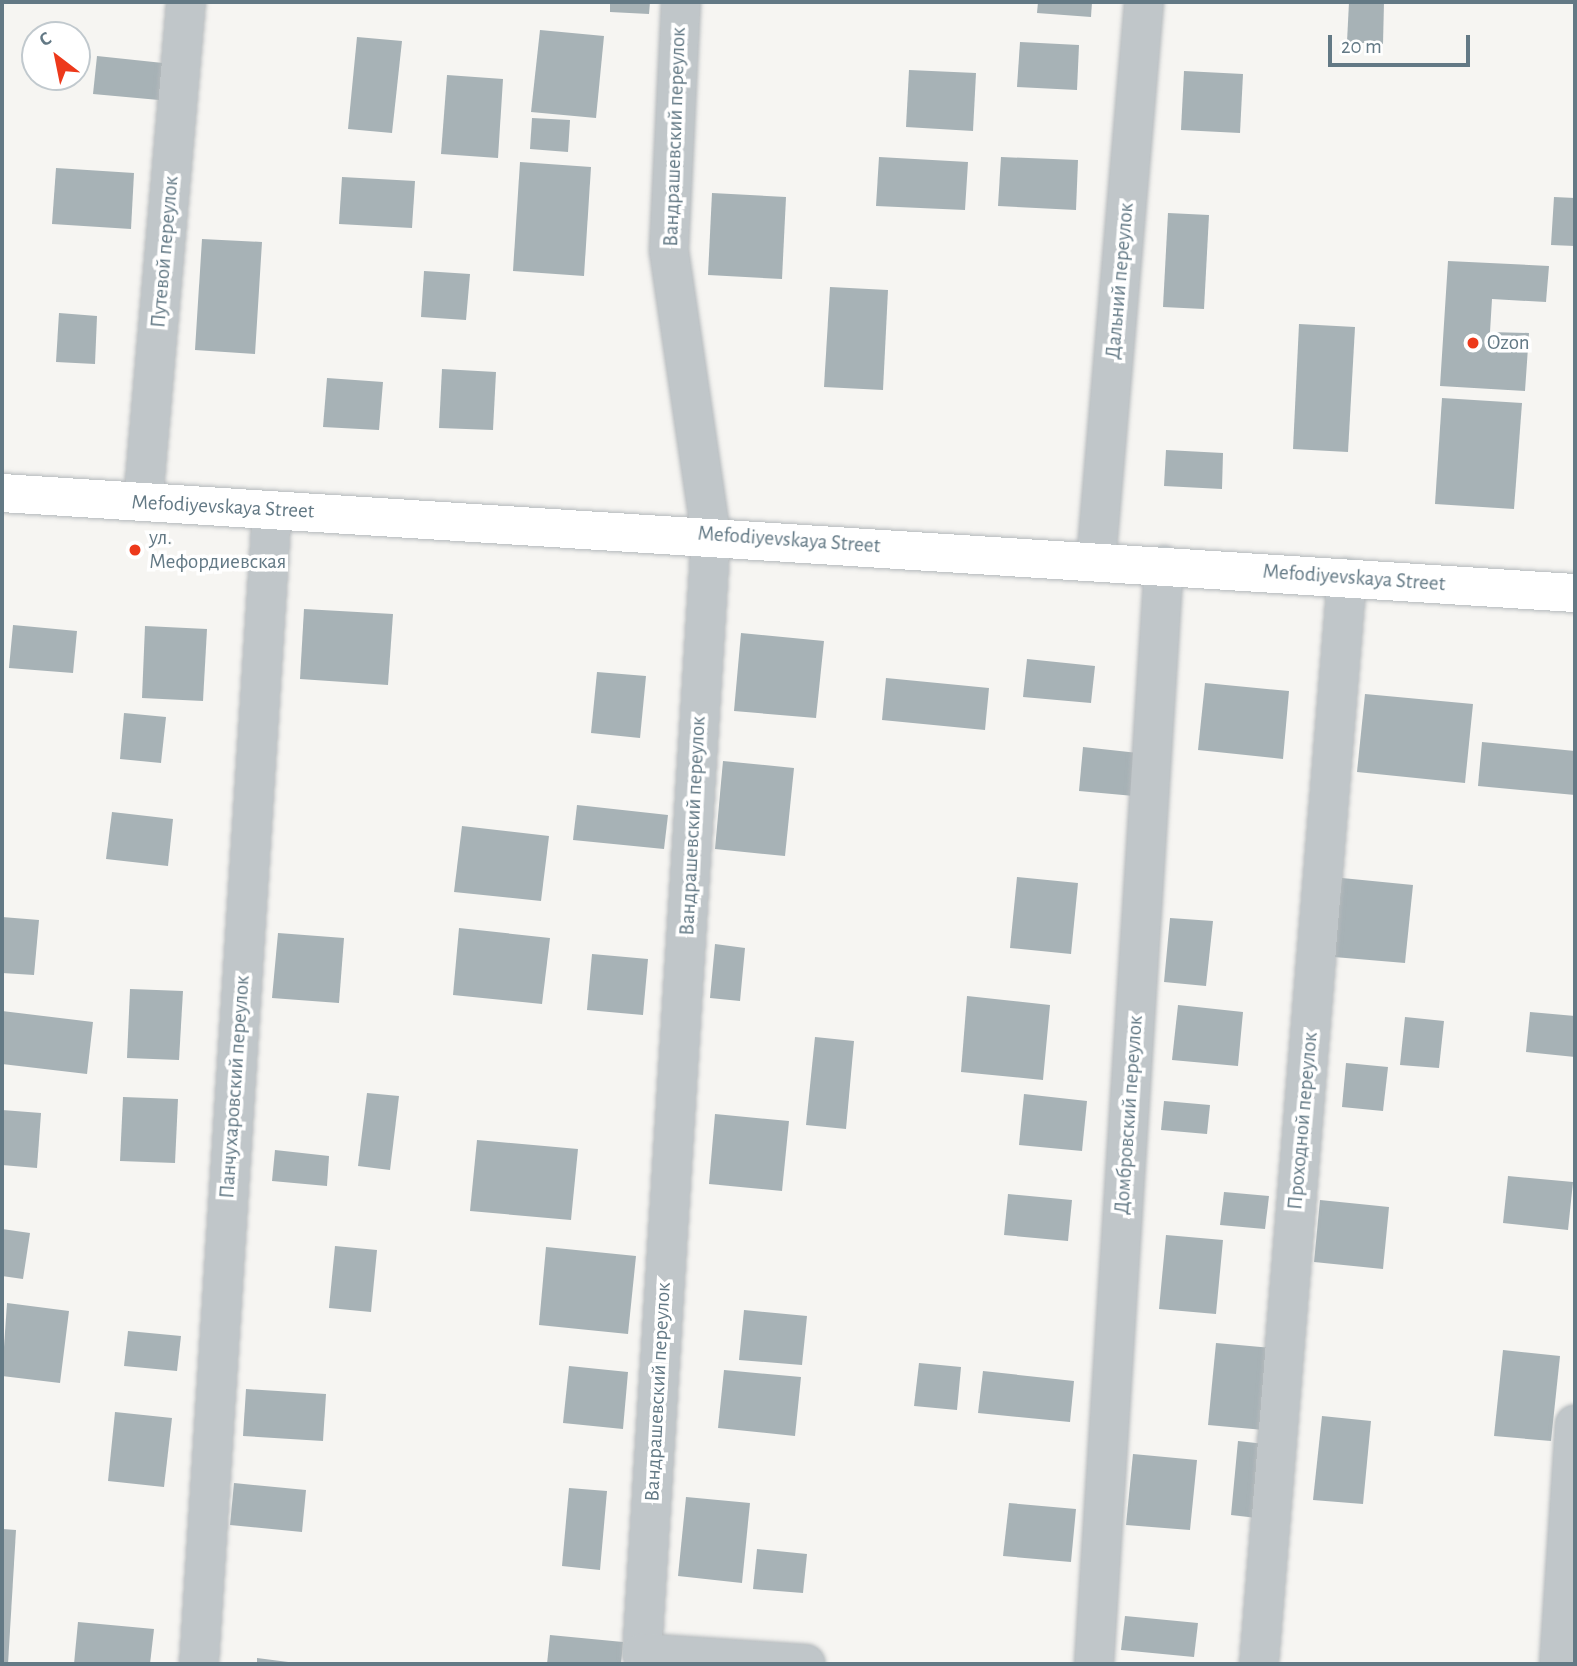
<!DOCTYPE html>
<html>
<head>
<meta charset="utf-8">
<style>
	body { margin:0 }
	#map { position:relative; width:1577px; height:1666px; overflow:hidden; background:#f6f5f2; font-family:"Alegreya Sans",sans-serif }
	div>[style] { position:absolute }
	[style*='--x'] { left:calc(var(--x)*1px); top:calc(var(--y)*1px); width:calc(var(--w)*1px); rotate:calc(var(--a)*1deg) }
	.building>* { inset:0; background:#a7b2b6 }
	.roads { filter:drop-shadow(0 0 2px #b4b9bc) drop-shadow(0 0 2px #b4b9bc) }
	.minor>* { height:38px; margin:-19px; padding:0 19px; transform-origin:19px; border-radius:19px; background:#c0c6c9 }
	.primary>* { height:38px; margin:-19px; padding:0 19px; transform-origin:19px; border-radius:19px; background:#fff }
	.dots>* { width:19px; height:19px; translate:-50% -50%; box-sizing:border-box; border:4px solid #fff; border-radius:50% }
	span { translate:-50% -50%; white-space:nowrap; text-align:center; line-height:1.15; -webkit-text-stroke:7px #fff; paint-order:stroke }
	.street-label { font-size:21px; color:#637985 }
	.poi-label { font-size:21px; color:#637985 }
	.left { translate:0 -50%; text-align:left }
	.frame { position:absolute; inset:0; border:4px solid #637985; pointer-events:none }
	.north { position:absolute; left:21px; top:21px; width:70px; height:70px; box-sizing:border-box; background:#fff; border:2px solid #c1c9ce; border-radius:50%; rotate:328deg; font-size:19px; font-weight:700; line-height:28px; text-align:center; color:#637985 }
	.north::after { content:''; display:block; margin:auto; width:24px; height:32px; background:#ed391b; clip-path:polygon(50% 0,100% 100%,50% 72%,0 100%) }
	.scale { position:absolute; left:1328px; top:35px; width:142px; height:32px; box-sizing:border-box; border:4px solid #637985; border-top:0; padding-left:9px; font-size:21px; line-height:24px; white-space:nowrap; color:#637985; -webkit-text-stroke:5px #fff; paint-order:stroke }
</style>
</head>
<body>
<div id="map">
	<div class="building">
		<div style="clip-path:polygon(610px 2px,650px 2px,649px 14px,610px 12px)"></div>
		<div style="clip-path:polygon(1038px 2px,1092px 2px,1091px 17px,1037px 13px)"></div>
		<div style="clip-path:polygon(1349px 2px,1384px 2px,1383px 44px,1347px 42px)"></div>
		<div style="clip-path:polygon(540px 30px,604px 36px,596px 118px,531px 112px)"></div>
		<div style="clip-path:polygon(357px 37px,402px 41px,392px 133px,348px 129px)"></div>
		<div style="clip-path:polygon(1020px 42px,1079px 45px,1077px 90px,1017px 87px)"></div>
		<div style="clip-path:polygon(97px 56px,163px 63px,159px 100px,93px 94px)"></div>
		<div style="clip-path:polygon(909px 70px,976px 73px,973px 131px,906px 127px)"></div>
		<div style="clip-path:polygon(1184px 71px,1243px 74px,1240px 133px,1181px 130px)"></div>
		<div style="clip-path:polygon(447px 75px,503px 79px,498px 158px,441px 154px)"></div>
		<div style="clip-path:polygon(532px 118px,570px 120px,568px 152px,530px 149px)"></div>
		<div style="clip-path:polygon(879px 157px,968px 162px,965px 210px,876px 206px)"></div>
		<div style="clip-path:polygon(1001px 157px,1078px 160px,1076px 210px,998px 206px)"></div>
		<div style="clip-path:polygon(520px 162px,591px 167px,584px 276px,513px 271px)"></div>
		<div style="clip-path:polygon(56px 168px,134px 173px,131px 229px,52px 224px)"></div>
		<div style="clip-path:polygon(342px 177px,415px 181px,412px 228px,339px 224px)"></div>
		<div style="clip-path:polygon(712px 193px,786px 197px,782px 279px,708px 275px)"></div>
		<div style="clip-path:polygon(1554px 197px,1575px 198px,1575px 246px,1551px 245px)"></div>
		<div style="clip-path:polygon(1168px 213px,1209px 215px,1204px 309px,1163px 307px)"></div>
		<div style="clip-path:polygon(202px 239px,262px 242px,255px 354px,195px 350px)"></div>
		<div style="clip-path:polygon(1448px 261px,1549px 266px,1546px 302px,1492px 299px,1490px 332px,1529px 333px,1525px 391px,1440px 386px)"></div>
		<div style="clip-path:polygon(424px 271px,470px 274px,466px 320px,421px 317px)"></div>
		<div style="clip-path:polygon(830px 287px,888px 290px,883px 390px,824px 387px)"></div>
		<div style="clip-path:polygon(59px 313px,97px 316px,95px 364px,56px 362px)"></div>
		<div style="clip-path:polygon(1299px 324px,1355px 327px,1348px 452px,1293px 449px)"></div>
		<div style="clip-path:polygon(442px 369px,496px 372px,493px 430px,439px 428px)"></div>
		<div style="clip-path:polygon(327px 378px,383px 382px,379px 430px,323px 427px)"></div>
		<div style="clip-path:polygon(1442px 398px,1522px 403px,1514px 509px,1435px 504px)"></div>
		<div style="clip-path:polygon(1166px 450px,1223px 453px,1222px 489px,1164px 486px)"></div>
		<div style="clip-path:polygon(304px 609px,393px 614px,388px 685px,300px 679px)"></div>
		<div style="clip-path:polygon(13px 625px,77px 631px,73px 673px,9px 668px)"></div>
		<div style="clip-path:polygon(145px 626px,207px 629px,203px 701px,142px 698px)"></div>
		<div style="clip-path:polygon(741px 633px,824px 641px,816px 718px,734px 711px)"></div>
		<div style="clip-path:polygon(1027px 659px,1095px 666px,1091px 703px,1023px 697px)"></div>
		<div style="clip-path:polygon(597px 672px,646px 676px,640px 738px,591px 733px)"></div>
		<div style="clip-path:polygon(886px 678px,989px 688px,985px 730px,882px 720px)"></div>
		<div style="clip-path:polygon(1205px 683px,1289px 691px,1283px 759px,1198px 750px)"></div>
		<div style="clip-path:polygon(1365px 694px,1473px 704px,1465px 783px,1357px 772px)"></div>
		<div style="clip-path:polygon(124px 713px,166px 717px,161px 763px,120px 759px)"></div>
		<div style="clip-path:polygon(1482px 742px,1575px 751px,1575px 795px,1478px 786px)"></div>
		<div style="clip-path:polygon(1083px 747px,1138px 753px,1134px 796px,1079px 791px)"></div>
		<div style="clip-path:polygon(723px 761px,794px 768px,785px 856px,715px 849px)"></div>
		<div style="clip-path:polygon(577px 805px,668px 815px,664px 849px,573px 840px)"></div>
		<div style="clip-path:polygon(112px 812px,173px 819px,168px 866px,106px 859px)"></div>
		<div style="clip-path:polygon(462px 826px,549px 836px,541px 901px,454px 892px)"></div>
		<div style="clip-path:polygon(1017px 877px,1078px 883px,1071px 954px,1010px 948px)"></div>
		<div style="clip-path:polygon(1342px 878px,1413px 885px,1405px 963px,1334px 957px)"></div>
		<div style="clip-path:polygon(2px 917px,39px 920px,34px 975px,2px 973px)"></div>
		<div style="clip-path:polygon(1170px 918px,1213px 921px,1206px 986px,1164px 982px)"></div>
		<div style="clip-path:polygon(459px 928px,550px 938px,542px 1004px,453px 995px)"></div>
		<div style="clip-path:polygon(278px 933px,344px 938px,339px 1003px,272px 998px)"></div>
		<div style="clip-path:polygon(715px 944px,745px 948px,740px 1001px,710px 998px)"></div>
		<div style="clip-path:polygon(592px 954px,648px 959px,643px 1015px,587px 1010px)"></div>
		<div style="clip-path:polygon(130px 989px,183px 991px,179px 1060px,127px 1058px)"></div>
		<div style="clip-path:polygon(967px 996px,1050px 1005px,1043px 1080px,961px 1072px)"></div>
		<div style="clip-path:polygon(1178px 1005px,1243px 1012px,1238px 1066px,1172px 1060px)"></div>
		<div style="clip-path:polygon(2px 1011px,93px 1022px,87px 1074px,2px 1064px)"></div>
		<div style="clip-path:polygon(1530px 1012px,1575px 1016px,1575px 1057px,1526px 1052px)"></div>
		<div style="clip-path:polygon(1405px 1017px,1444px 1021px,1439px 1068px,1400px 1065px)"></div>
		<div style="clip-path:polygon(815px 1037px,854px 1041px,846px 1129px,806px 1125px)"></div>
		<div style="clip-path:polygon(1346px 1063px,1388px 1067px,1383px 1111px,1342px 1107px)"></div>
		<div style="clip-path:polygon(367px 1093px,399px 1096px,390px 1170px,358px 1166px)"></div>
		<div style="clip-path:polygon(1024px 1094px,1087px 1101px,1082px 1151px,1019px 1145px)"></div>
		<div style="clip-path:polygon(123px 1097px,178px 1099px,175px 1163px,120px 1161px)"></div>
		<div style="clip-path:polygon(1164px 1101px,1210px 1105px,1207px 1134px,1161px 1130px)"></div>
		<div style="clip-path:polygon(2px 1110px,41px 1113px,37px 1168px,2px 1165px)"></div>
		<div style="clip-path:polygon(715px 1114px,789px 1121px,782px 1191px,709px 1184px)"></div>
		<div style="clip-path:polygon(477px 1140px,578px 1149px,571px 1220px,470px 1211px)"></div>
		<div style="clip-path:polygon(275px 1150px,329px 1156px,327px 1186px,272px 1181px)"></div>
		<div style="clip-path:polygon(1508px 1176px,1573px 1182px,1568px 1230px,1503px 1223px)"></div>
		<div style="clip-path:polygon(1224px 1192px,1269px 1196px,1265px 1229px,1220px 1225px)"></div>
		<div style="clip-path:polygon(1008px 1194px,1072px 1200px,1068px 1241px,1004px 1235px)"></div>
		<div style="clip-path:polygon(1320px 1200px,1389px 1207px,1383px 1269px,1314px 1262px)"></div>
		<div style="clip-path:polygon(2px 1229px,30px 1233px,23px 1279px,2px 1276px)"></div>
		<div style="clip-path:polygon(1166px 1235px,1223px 1240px,1216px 1314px,1159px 1309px)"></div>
		<div style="clip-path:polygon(335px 1246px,377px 1250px,371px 1312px,329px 1308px)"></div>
		<div style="clip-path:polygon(546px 1247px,636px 1256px,628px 1334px,539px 1325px)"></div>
		<div style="clip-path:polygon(7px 1303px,69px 1311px,60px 1383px,2px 1376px)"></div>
		<div style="clip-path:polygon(744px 1310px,807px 1316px,802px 1365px,739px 1360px)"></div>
		<div style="clip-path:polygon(128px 1331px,181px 1336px,177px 1371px,124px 1366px)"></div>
		<div style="clip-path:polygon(1216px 1343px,1272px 1348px,1264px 1430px,1208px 1425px)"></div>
		<div style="clip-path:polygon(1503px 1350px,1560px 1356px,1551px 1441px,1494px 1436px)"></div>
		<div style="clip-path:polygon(919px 1363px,961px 1367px,957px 1410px,914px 1406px)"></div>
		<div style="clip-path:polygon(569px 1366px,628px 1372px,623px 1429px,563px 1423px)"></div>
		<div style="clip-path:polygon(724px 1370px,801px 1377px,795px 1436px,718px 1428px)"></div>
		<div style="clip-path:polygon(983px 1371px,1074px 1381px,1070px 1422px,978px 1413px)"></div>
		<div style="clip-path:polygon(246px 1389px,326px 1394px,323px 1441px,243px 1436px)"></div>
		<div style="clip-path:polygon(115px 1412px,172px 1418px,164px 1487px,108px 1481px)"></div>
		<div style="clip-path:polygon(1322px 1416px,1371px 1421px,1363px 1504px,1313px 1500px)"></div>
		<div style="clip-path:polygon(1238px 1441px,1265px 1444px,1257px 1518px,1231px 1515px)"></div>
		<div style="clip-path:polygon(1133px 1454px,1197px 1460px,1190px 1530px,1126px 1525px)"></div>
		<div style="clip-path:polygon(234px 1483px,306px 1490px,302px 1532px,230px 1525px)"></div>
		<div style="clip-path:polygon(569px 1488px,607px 1491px,600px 1570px,562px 1566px)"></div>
		<div style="clip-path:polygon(686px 1497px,750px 1503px,742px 1583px,678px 1576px)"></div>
		<div style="clip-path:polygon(1009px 1503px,1076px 1509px,1071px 1562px,1003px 1556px)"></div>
		<div style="clip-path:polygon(2px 1529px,16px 1530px,8px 1664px,2px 1664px)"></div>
		<div style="clip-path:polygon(757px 1549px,807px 1554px,803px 1593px,753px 1589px)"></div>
		<div style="clip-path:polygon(1125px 1616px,1198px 1623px,1194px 1657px,1121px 1650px)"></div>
		<div style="clip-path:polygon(78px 1622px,154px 1629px,150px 1664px,74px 1664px)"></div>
		<div style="clip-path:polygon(550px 1635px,623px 1642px,621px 1664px,547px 1664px)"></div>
		<div style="clip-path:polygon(257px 1658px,296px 1663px,296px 1664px,257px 1664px)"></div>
	</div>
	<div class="roads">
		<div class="minor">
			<div style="--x:681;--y:2;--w:249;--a:92.8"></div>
			<div style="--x:669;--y:251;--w:287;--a:81.6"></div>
			<div style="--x:711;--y:535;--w:1120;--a:93.53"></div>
			<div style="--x:642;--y:1653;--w:164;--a:3.8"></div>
			<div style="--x:143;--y:502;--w:502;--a:-85.08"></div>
			<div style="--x:1096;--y:561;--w:561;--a:-85.09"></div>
			<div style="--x:199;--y:1664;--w:1156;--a:-86.38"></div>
			<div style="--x:1094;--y:1664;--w:1101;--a:-86.36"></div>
			<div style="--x:1259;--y:1664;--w:1090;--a:-85.37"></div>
			<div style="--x:1559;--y:1664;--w:240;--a:-86.2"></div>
		</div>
		<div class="primary">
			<div style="--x:2;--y:493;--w:1576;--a:3.64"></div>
		</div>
	</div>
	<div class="dots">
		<div style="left:1473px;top:343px;background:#ed391b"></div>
		<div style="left:135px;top:550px;background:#ed391b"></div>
	</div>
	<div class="street-label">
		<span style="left:675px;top:137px;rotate:-88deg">Вандрашевский переулок</span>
		<span style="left:165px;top:252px;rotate:-85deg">Путевой переулок</span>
		<span style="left:1120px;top:281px;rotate:-85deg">Дальний переулок</span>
		<span style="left:223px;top:507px;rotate:3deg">Mefodiyevskaya Street</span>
		<span style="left:789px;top:540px;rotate:4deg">Mefodiyevskaya Street</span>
		<span style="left:1354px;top:578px;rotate:4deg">Mefodiyevskaya Street</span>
		<span style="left:693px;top:826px;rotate:-87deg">Вандрашевский переулок</span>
		<span style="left:235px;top:1087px;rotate:-86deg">Панчухаровский переулок</span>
		<span style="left:1129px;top:1115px;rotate:-86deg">Домбровский переулок</span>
		<span style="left:1303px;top:1121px;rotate:-85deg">Проходной переулок</span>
		<span style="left:658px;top:1392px;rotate:-87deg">Вандрашевский переулок</span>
	</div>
	<div class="poi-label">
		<span class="left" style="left:1487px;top:343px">Ozon</span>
		<span class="left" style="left:149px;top:550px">ул.<br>Мефордиевская</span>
	</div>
	<div class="frame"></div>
	<div class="north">С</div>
	<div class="scale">20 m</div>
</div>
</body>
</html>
